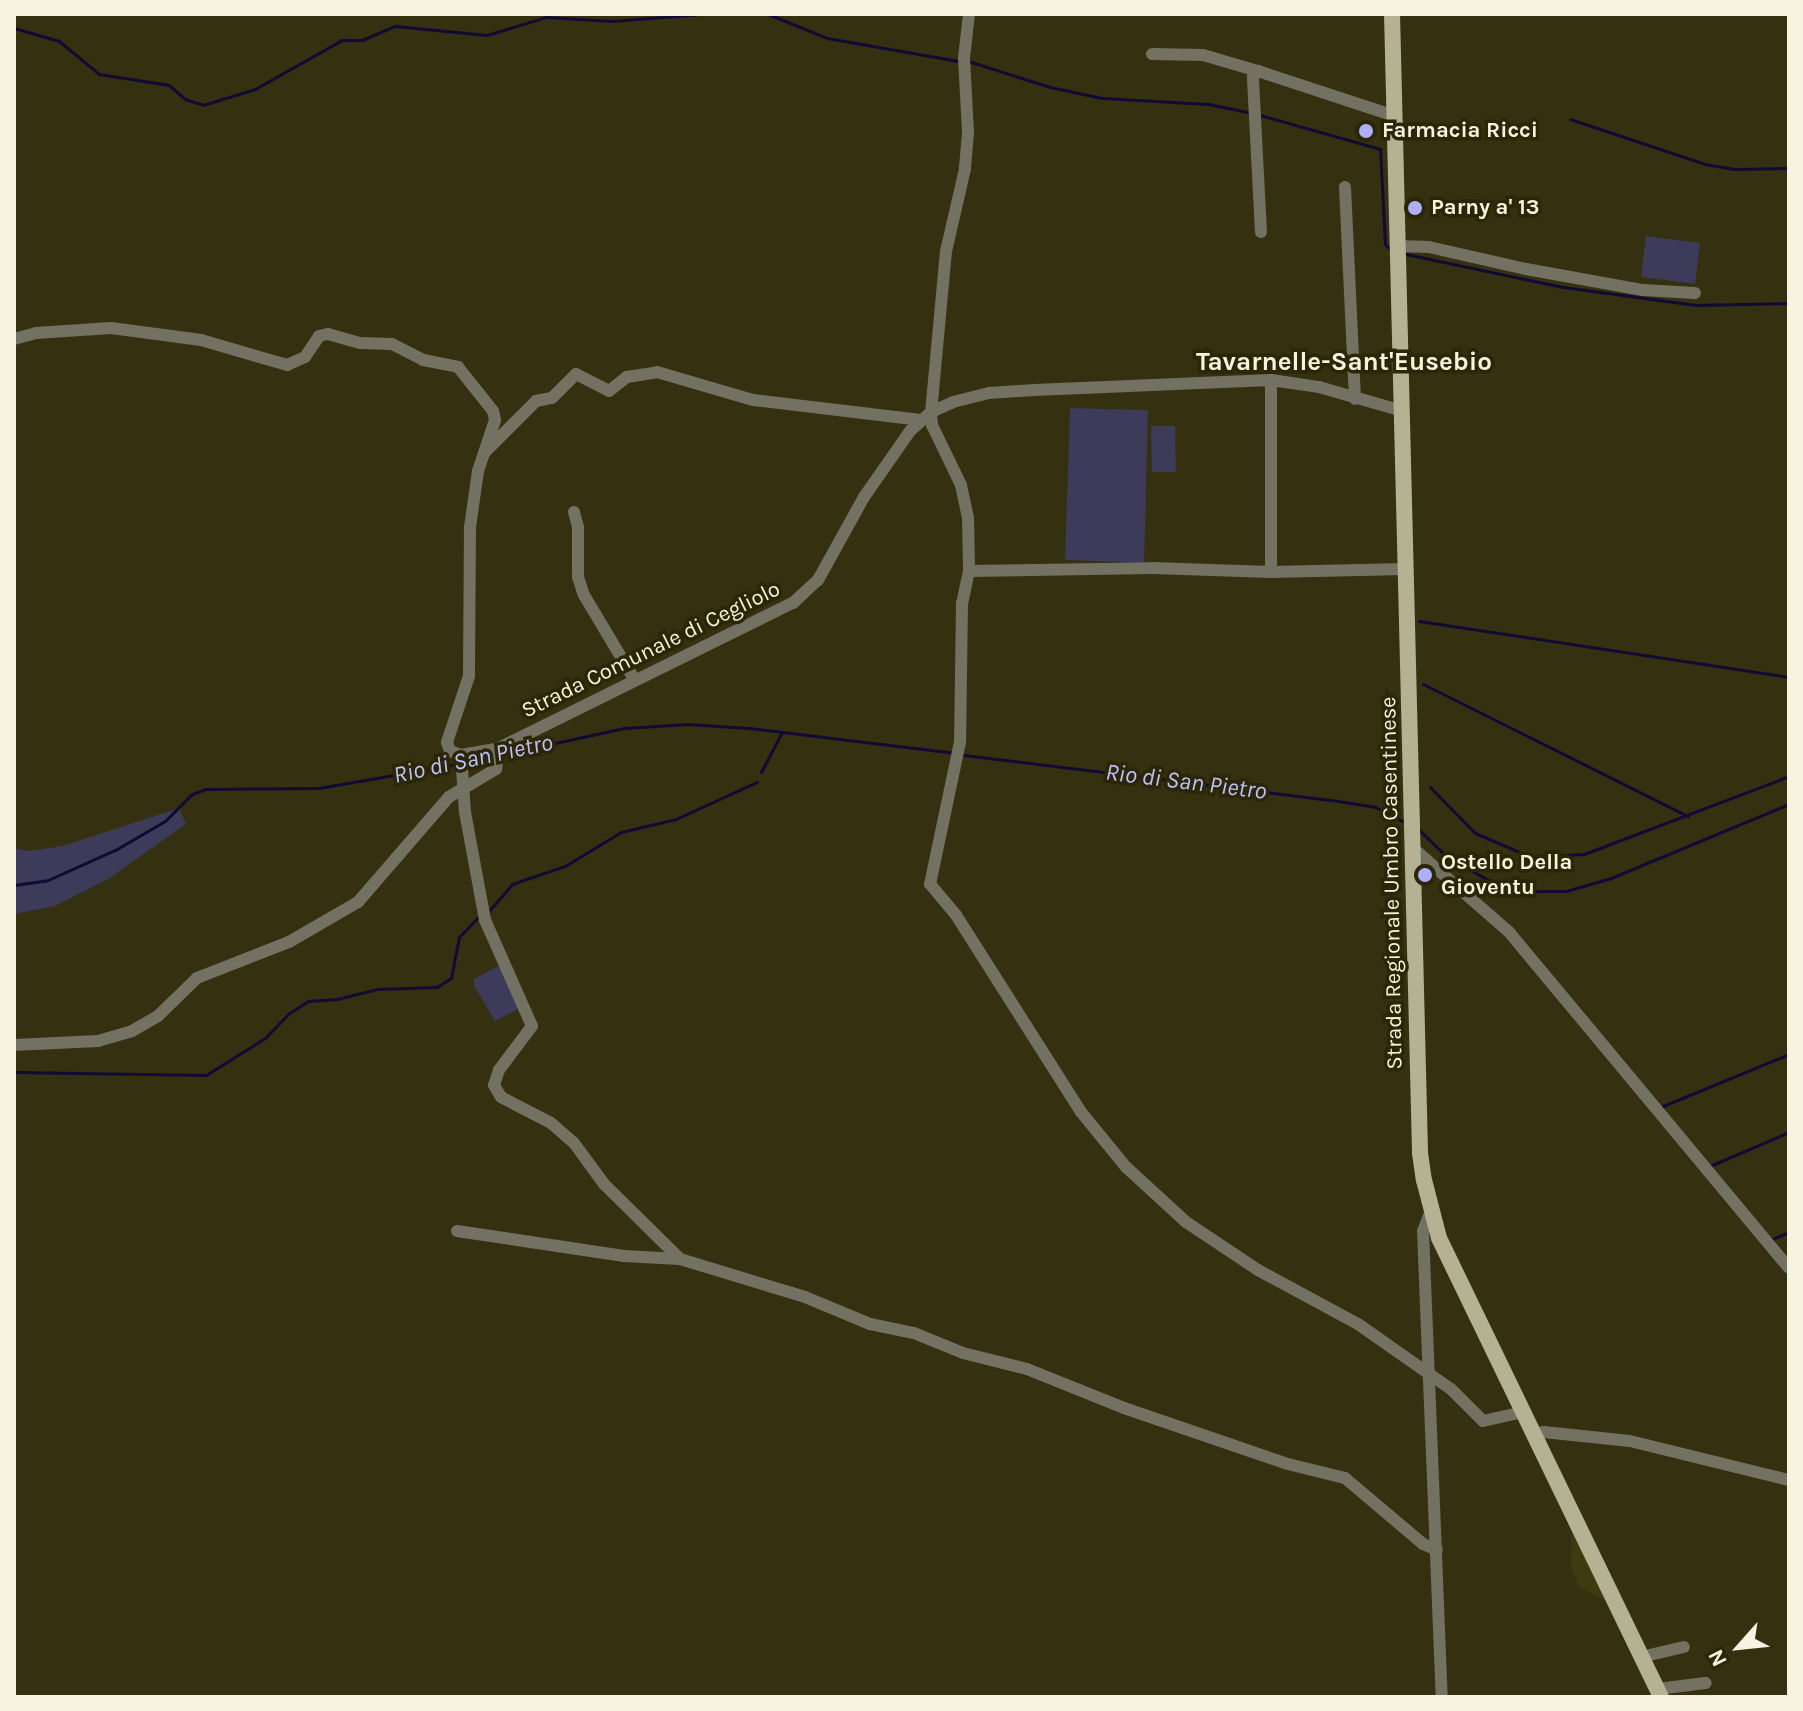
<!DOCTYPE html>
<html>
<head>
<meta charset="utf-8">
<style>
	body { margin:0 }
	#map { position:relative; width:1803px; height:1711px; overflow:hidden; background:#353010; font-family:Karla,sans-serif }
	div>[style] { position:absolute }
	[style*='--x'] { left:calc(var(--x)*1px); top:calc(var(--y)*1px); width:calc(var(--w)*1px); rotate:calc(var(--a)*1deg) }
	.built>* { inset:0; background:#403a10 }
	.green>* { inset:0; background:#3c3b59 }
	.stream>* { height:3px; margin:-1.5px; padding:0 1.5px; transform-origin:1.5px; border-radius:1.5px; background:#110a34 }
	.minor>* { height:12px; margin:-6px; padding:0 6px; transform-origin:6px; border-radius:6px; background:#737162 }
	.major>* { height:16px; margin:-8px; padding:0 8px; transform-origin:8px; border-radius:8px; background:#b5b193 }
	.dots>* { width:22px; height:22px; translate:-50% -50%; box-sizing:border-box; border:4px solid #2b2605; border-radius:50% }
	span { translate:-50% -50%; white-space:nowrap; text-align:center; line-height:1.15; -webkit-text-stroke:7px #2b2605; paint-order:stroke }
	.poi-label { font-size:22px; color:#f6f3e1; font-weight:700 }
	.left { translate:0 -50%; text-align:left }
	.street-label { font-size:22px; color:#f6f3e1 }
	.water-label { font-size:24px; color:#c0c0fe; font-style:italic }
	.quarter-label { font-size:26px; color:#f6f3e1; font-weight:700 }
	.frame { position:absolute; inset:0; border:16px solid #f6f3e1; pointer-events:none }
	.north { position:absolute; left:1699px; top:1607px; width:80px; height:80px; -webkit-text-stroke:6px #2b2605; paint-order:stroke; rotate:243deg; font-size:22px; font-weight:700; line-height:32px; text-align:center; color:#f6f3e1 }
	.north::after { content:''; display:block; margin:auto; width:28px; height:36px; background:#f6f3e1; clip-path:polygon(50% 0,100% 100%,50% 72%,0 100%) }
</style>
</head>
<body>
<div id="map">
	<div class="built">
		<div style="clip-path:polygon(1572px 1528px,1607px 1601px,1579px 1587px,1571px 1566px)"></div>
	</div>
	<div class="green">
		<div style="clip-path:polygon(1646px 236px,1700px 243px,1695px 284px,1641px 277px)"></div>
		<div style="clip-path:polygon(1070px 408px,1148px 410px,1144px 563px,1065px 560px)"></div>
		<div style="clip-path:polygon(1151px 426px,1175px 426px,1176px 472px,1152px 472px)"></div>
		<div style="clip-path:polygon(179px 808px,186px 824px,108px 879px,55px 906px,14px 914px,14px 848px,28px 851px,63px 846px)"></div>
		<div style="clip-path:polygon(500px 965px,522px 1007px,495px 1021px,474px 986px,474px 979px)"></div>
	</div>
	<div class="stream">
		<div style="--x:768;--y:14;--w:64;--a:22.1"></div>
		<div style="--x:827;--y:38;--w:133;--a:10"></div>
		<div style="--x:14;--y:28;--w:47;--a:16.1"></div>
		<div style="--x:59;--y:41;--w:52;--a:39.5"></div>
		<div style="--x:99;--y:74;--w:71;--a:8.9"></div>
		<div style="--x:169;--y:85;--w:21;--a:41"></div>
		<div style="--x:185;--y:99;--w:19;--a:18"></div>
		<div style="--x:203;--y:105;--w:54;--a:-17.1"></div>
		<div style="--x:255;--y:89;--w:100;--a:-29.4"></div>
		<div style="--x:342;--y:40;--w:20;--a:0"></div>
		<div style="--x:362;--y:40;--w:36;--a:-23"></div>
		<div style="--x:395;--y:26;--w:92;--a:5.6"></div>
		<div style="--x:487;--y:35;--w:62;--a:-17"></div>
		<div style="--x:546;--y:17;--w:65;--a:3.5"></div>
		<div style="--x:611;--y:21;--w:91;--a:-4.4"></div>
		<div style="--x:968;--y:61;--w:86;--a:17.6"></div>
		<div style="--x:1050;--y:87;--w:53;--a:11.9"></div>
		<div style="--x:1102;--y:98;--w:106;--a:3.2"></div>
		<div style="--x:1208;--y:104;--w:45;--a:11.6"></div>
		<div style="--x:1260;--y:115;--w:125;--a:15.8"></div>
		<div style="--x:1380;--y:149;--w:95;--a:87"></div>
		<div style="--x:1385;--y:244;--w:8;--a:45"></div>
		<div style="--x:1570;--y:119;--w:142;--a:18.4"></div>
		<div style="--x:1705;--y:164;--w:29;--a:10"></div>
		<div style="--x:1734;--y:169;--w:55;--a:-1"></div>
		<div style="--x:1406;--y:254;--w:160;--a:11.9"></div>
		<div style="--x:1563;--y:287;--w:134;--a:7.7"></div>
		<div style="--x:1696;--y:305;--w:93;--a:-1.2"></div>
		<div style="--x:1419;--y:621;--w:374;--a:8.6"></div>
		<div style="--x:1423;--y:684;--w:296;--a:26.5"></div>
		<div style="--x:504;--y:754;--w:123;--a:-12.2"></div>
		<div style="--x:624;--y:728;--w:64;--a:-3.6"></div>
		<div style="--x:688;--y:724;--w:61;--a:3.8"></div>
		<div style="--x:749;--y:728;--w:208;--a:6.9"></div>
		<div style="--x:964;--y:755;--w:377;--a:7"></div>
		<div style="--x:1338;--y:801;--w:37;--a:9"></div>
		<div style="--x:1375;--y:807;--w:33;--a:27"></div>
		<div style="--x:464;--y:762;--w:29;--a:-12"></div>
		<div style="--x:761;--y:772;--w:45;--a:-62.3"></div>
		<div style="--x:1430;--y:787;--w:64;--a:45.6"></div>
		<div style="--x:1475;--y:833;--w:61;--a:23.2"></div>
		<div style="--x:1531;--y:857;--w:53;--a:-3.2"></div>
		<div style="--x:1584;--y:854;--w:219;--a:-20.8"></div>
		<div style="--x:1417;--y:828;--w:43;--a:44.1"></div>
		<div style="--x:1448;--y:858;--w:55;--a:28.4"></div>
		<div style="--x:1496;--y:884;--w:27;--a:15"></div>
		<div style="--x:1522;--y:891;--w:44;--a:0"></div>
		<div style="--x:1566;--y:891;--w:47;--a:-16.1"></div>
		<div style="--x:1611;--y:878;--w:193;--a:-22.6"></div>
		<div style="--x:14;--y:885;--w:34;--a:-8"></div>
		<div style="--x:48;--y:880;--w:76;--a:-24.2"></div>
		<div style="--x:117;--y:849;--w:56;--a:-30.3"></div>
		<div style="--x:165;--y:821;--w:38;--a:-45"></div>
		<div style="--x:192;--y:794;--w:15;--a:-20"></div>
		<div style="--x:206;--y:789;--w:113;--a:-0.5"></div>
		<div style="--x:319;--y:788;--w:140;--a:-9.9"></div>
		<div style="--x:488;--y:912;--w:37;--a:-49"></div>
		<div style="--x:512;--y:884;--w:56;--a:-18.8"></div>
		<div style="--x:565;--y:866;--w:66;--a:-31.3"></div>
		<div style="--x:621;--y:832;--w:57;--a:-13.3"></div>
		<div style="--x:676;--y:819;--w:89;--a:-24.6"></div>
		<div style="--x:14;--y:1072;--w:192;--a:0.9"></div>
		<div style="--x:206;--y:1075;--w:70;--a:-32.1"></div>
		<div style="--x:265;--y:1038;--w:33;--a:-46"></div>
		<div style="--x:288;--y:1014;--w:24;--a:-33"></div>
		<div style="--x:308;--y:1001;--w:29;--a:-4"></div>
		<div style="--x:337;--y:999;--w:41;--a:-14"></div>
		<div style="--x:377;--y:989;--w:60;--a:-1.9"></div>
		<div style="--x:437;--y:987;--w:17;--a:-33"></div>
		<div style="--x:451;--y:978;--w:42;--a:-79"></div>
		<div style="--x:459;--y:937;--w:32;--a:-46"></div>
		<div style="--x:1663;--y:1106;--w:136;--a:-22.4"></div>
		<div style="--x:1712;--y:1165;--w:84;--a:-23.2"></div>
		<div style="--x:1770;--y:1240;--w:21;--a:-23"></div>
	</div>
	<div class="minor">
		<div style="--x:969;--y:14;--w:44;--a:96.5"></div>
		<div style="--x:964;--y:58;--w:75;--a:86.9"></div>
		<div style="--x:968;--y:133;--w:36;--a:95"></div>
		<div style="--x:965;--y:169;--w:84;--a:103"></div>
		<div style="--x:946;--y:251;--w:162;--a:95.3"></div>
		<div style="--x:931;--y:412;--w:13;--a:86"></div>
		<div style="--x:932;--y:425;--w:67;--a:64.2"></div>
		<div style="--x:961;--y:485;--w:33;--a:78"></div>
		<div style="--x:968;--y:517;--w:54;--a:88.9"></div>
		<div style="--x:969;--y:571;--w:33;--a:102"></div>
		<div style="--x:962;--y:603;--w:139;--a:90.8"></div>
		<div style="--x:960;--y:742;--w:145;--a:101.9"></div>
		<div style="--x:930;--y:884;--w:40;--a:50"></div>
		<div style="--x:956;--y:915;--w:233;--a:57.6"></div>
		<div style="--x:1081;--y:1112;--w:71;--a:50.7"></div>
		<div style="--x:1126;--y:1167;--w:81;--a:42.5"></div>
		<div style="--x:1186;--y:1222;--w:87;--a:33.7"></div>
		<div style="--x:1258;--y:1270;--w:114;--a:28.4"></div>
		<div style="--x:1358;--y:1324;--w:113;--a:35"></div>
		<div style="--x:1451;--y:1389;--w:45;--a:45"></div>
		<div style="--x:1483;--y:1421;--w:41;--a:-12.7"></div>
		<div style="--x:1152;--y:54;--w:51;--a:1.1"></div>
		<div style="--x:1203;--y:55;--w:57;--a:16.2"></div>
		<div style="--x:1345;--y:187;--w:212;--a:87.3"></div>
		<div style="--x:1261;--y:232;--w:155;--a:-93"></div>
		<div style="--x:1253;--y:77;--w:8;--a:-50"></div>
		<div style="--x:1258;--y:71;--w:144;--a:18.2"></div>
		<div style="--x:1397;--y:246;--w:32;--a:2"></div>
		<div style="--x:1429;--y:247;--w:99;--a:12.8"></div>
		<div style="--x:1526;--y:269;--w:119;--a:10.2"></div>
		<div style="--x:1643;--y:290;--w:52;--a:3.3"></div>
		<div style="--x:14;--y:339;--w:23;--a:-15"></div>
		<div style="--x:36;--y:333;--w:75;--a:-3.8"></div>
		<div style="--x:111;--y:328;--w:91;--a:7.6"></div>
		<div style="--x:201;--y:340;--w:90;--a:16.2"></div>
		<div style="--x:287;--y:365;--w:20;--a:-24"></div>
		<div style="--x:305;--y:357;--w:25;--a:-56"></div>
		<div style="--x:319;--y:336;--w:9;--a:-13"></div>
		<div style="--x:328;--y:334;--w:33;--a:16"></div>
		<div style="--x:360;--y:343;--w:32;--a:2"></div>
		<div style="--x:392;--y:344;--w:35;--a:27"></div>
		<div style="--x:423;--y:360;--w:36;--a:11"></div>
		<div style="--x:458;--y:367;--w:56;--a:51.5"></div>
		<div style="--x:493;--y:411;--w:9;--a:77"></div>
		<div style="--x:495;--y:420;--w:54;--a:108.4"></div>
		<div style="--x:478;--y:471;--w:57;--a:98.1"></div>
		<div style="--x:470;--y:527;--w:149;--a:90.4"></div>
		<div style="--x:469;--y:676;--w:70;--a:108.4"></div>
		<div style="--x:447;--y:742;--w:9;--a:72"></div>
		<div style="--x:450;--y:751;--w:12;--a:20"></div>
		<div style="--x:461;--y:755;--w:39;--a:-10"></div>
		<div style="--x:1271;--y:380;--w:192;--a:90"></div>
		<div style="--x:1271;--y:572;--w:134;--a:-1.3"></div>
		<div style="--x:484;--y:453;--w:74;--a:-45"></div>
		<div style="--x:536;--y:401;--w:16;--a:-11"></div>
		<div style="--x:552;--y:398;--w:34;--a:-45"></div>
		<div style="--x:576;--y:374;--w:37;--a:27"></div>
		<div style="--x:609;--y:391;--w:23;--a:-38"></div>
		<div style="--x:627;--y:377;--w:30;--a:-9"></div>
		<div style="--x:657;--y:372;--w:100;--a:16.3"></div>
		<div style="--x:753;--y:400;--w:169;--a:6.8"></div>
		<div style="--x:574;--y:512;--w:16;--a:75"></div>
		<div style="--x:578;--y:527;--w:50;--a:90"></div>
		<div style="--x:578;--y:577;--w:19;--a:72"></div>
		<div style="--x:584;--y:595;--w:98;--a:59.2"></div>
		<div style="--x:969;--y:571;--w:183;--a:-0.9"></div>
		<div style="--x:1152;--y:568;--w:119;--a:1.9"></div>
		<div style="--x:461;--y:755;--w:57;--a:86"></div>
		<div style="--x:465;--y:812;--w:110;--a:79.5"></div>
		<div style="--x:485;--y:920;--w:116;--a:66.1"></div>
		<div style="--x:532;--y:1026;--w:55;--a:126.9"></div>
		<div style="--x:499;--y:1070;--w:16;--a:108"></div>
		<div style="--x:494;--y:1085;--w:14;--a:60"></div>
		<div style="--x:501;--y:1097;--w:56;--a:27.5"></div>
		<div style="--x:551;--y:1123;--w:30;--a:41"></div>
		<div style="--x:574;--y:1143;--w:51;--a:53.8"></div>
		<div style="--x:604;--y:1184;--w:107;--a:44.6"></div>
		<div style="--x:680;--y:1259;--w:131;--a:16.9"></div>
		<div style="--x:805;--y:1297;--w:70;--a:22.6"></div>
		<div style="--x:870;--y:1324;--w:45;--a:11.6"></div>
		<div style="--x:914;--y:1333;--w:53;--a:22.2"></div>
		<div style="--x:963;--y:1353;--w:66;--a:14"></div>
		<div style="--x:1027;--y:1369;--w:105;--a:21.9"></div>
		<div style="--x:1124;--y:1408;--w:173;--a:18.9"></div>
		<div style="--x:1288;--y:1464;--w:59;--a:13.8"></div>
		<div style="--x:1345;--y:1478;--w:102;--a:40.2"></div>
		<div style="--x:1423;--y:1544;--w:15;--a:23"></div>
		<div style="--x:1413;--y:848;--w:128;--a:41.2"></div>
		<div style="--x:1509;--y:932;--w:437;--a:50.2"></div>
		<div style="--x:14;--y:1045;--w:84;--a:-2.7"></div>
		<div style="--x:98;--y:1041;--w:35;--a:-16"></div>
		<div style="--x:132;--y:1031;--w:30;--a:-30"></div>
		<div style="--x:158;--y:1016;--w:54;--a:-44.3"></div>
		<div style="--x:197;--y:978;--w:99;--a:-21.4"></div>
		<div style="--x:289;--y:942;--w:80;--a:-30.1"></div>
		<div style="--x:358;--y:902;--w:139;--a:-49.1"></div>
		<div style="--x:449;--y:797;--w:55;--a:-30.8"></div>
		<div style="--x:496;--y:769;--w:21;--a:-82"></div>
		<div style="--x:499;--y:748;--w:328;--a:-26.3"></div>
		<div style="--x:793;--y:603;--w:34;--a:-43"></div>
		<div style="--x:818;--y:580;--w:95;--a:-61"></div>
		<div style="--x:864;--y:497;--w:80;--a:-55.1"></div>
		<div style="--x:910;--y:431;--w:28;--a:-42"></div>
		<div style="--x:931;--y:412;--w:24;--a:-24"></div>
		<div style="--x:953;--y:402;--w:37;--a:-14"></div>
		<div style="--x:989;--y:393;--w:45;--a:-3.8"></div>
		<div style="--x:1034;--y:390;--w:237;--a:-2.4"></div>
		<div style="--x:1271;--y:380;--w:49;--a:8.3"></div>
		<div style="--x:1319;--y:387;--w:86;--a:16.1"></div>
		<div style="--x:1430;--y:1213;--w:19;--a:111"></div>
		<div style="--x:1423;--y:1231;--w:466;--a:87.7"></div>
		<div style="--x:457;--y:1231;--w:169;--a:8.5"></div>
		<div style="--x:624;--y:1256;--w:56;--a:3.1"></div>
		<div style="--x:1534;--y:1435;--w:10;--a:-17"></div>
		<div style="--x:1544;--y:1432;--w:86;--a:6"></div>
		<div style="--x:1630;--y:1441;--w:164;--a:13.8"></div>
		<div style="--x:1641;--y:1657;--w:44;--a:-13.1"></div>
		<div style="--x:1657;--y:1689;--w:49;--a:-7"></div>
	</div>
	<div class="major">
		<div style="--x:1392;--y:14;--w:1139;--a:88.59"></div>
		<div style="--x:1420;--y:1153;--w:27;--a:82"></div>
		<div style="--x:1424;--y:1180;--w:60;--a:75.5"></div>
		<div style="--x:1439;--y:1238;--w:510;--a:64.19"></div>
	</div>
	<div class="dots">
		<div style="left:1366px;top:131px;background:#afaefa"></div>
		<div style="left:1415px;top:208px;background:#afaefa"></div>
		<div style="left:1425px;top:875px;background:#afaefa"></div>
	</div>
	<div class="poi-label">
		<span class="left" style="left:1382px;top:131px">Farmacia Ricci</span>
		<span class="left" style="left:1431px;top:208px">Parny a' 13</span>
		<span class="left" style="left:1441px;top:875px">Ostello Della<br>Gioventu</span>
	</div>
	<div class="street-label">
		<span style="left:651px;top:650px;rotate:-26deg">Strada Comunale di Cegliolo</span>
		<span style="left:1392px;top:883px;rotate:-91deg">Strada Regionale Umbro Casentinese</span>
	</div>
	<div class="water-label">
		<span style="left:473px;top:759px;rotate:-12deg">Rio di San Pietro</span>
		<span style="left:1186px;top:782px;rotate:7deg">Rio di San Pietro</span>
	</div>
	<div class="quarter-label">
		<span style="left:1344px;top:362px">Tavarnelle-Sant'Eusebio</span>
	</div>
	<div class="frame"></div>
	<div class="north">N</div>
</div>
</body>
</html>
